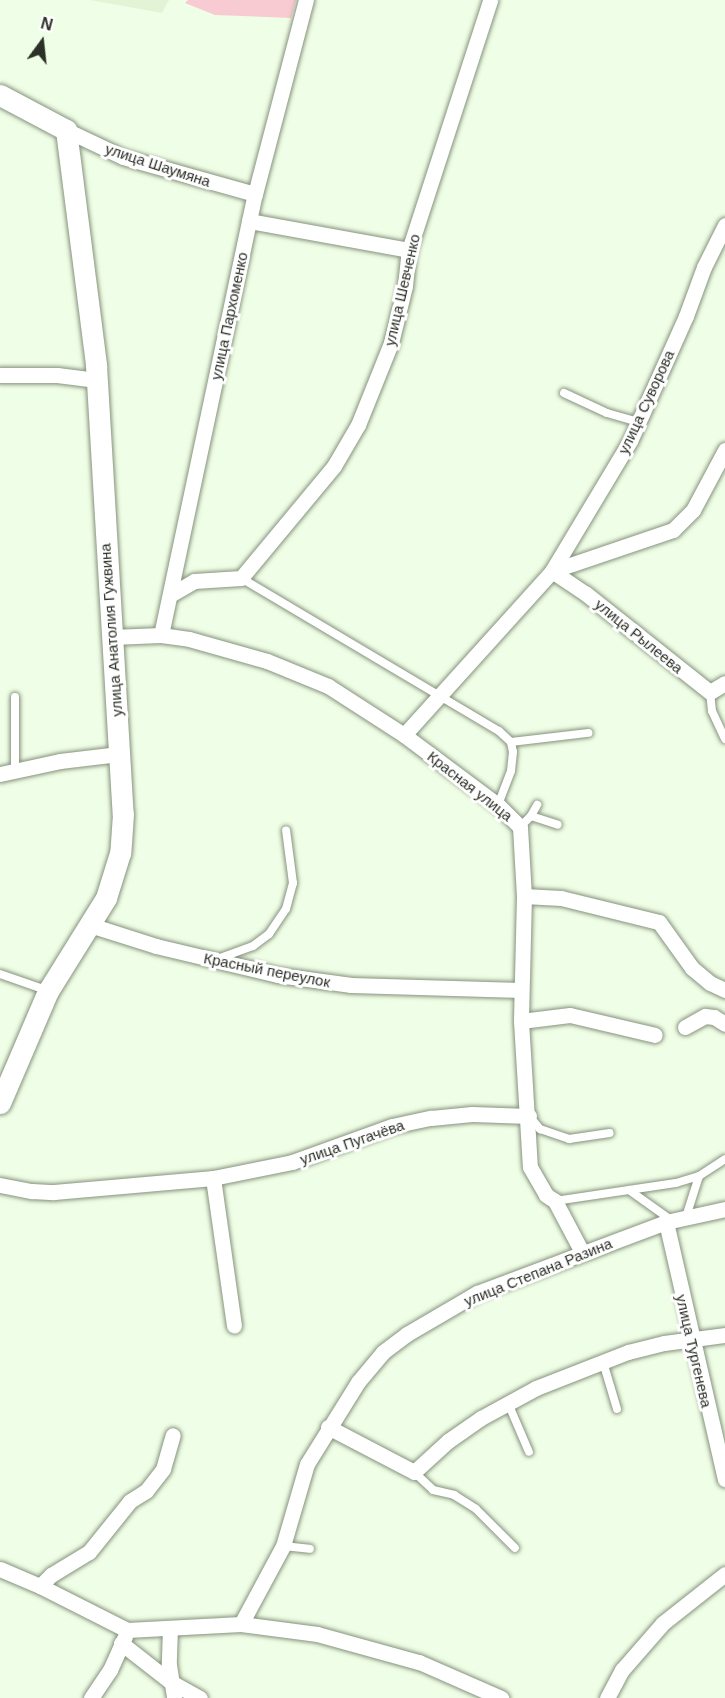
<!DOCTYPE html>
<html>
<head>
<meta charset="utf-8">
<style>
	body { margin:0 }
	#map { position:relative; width:725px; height:1698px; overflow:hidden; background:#effee6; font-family:Helvetica,sans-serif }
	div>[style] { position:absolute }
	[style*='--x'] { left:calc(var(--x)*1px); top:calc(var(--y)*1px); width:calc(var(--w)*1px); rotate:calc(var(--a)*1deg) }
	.built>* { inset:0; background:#e2f4d5 }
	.green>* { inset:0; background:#f8cad1 }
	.roads { filter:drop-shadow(0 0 2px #86927d) drop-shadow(0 0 2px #86927d) }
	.lane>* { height:8px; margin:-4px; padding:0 4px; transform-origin:4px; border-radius:4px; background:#fff }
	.street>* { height:15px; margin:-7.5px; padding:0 7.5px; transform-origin:7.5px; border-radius:7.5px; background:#fff }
	.secondary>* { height:21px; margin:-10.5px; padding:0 10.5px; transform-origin:10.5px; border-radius:10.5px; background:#fff }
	span { translate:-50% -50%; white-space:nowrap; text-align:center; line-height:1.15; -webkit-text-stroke:6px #fff; paint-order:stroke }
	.street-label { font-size:15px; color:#2c3128 }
	.north { position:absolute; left:12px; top:12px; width:60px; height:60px; -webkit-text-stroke:4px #fff; paint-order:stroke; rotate:15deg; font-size:16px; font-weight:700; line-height:24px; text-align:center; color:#2c3128 }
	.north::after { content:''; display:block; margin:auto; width:21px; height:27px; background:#2c3128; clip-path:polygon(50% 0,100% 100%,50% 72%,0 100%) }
</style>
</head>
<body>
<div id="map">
	<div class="built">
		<div style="clip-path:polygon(90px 0,169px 0,162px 13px)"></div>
	</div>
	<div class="green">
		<div style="clip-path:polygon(188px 0,296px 0,291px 18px,215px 15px,185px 3px)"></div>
	</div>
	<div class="roads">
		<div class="lane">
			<div style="--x:564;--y:393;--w:47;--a:24.9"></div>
			<div style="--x:607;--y:413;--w:33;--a:16"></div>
			<div style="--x:241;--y:578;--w:300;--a:30.7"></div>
			<div style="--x:499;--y:731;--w:16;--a:43"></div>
			<div style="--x:511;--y:742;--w:10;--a:79"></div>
			<div style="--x:513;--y:752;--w:19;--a:96"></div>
			<div style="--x:511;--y:771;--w:36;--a:111"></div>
			<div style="--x:710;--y:692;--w:19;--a:84"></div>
			<div style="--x:712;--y:711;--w:31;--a:65"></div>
			<div style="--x:15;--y:697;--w:74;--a:90"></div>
			<div style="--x:511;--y:742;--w:78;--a:-6.7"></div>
			<div style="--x:531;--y:816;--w:13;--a:-61"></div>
			<div style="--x:520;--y:827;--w:16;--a:-45"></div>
			<div style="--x:531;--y:816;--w:28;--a:18"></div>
			<div style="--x:220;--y:958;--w:35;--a:-20"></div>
			<div style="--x:253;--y:946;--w:20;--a:-37"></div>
			<div style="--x:269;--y:934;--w:30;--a:-56"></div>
			<div style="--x:286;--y:909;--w:27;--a:-75"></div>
			<div style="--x:293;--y:883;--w:53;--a:-97.5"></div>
			<div style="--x:0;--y:974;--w:49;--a:19.2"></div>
			<div style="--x:530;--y:1117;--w:16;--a:50"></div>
			<div style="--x:540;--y:1129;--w:31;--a:19"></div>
			<div style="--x:569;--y:1139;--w:41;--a:-8.3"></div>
			<div style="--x:629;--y:1190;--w:52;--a:35.5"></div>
			<div style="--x:555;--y:1201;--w:122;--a:-8.5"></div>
			<div style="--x:676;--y:1183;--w:24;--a:-17"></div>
			<div style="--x:699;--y:1176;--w:31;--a:-33"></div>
			<div style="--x:686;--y:1217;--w:43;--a:-72.4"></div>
			<div style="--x:603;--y:1362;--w:49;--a:73.4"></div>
			<div style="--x:508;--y:1403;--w:53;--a:66.8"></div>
			<div style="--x:414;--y:1472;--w:26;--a:43"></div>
			<div style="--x:433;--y:1490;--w:22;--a:13"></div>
			<div style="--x:454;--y:1495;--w:26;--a:32"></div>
			<div style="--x:476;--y:1509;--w:55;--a:45"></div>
			<div style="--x:283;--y:1546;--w:27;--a:6"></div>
		</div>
		<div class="street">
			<div style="--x:66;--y:130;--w:63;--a:25.3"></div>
			<div style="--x:123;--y:157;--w:137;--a:15.7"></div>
			<div style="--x:249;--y:221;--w:163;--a:10.3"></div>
			<div style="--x:725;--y:225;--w:47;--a:116.6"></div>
			<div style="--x:704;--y:267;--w:52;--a:110.2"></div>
			<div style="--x:686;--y:316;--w:137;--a:114.1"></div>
			<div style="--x:630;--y:441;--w:152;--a:121"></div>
			<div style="--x:552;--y:571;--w:40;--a:34"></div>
			<div style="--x:585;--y:593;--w:159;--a:38.4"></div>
			<div style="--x:710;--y:692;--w:17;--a:-31"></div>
			<div style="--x:0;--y:375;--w:57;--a:0"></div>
			<div style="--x:57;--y:375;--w:40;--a:7.1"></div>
			<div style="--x:170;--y:595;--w:28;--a:-30"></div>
			<div style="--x:194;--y:581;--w:47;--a:-3.7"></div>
			<div style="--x:241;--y:578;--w:146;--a:-50.3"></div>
			<div style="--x:334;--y:466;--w:48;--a:-59.7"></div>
			<div style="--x:358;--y:425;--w:88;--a:-68.1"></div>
			<div style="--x:391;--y:343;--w:59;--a:-76.2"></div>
			<div style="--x:405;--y:286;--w:36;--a:-84"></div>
			<div style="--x:409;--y:250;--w:263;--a:-72"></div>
			<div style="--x:161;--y:635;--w:451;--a:-78"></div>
			<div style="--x:255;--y:194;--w:201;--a:-75.3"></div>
			<div style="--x:112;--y:637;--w:49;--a:-2.3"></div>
			<div style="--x:161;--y:635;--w:28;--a:8"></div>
			<div style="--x:189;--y:639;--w:81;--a:15.8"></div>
			<div style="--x:267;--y:661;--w:66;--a:22.3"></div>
			<div style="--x:328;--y:686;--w:90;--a:32.8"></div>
			<div style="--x:404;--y:735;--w:117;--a:36.7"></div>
			<div style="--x:498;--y:805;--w:31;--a:45"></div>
			<div style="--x:520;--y:827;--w:69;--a:86.7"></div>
			<div style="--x:524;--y:896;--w:125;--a:91.4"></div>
			<div style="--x:521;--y:1021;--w:146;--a:86.5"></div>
			<div style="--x:530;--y:1167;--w:32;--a:60"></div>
			<div style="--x:546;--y:1195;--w:11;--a:34"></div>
			<div style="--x:555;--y:1201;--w:58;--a:62.1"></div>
			<div style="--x:404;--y:735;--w:221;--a:-47.9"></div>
			<div style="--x:552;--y:571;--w:128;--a:-18.7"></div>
			<div style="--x:673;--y:530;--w:28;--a:-45"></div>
			<div style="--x:693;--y:510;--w:68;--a:-61.9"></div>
			<div style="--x:0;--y:774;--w:61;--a:-12.2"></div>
			<div style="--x:60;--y:761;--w:59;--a:-6.8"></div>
			<div style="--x:524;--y:896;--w:37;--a:3"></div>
			<div style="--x:561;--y:898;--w:101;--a:13.8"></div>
			<div style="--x:659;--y:922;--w:57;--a:54.3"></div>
			<div style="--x:692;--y:968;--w:23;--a:40"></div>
			<div style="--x:710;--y:983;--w:17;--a:25"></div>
			<div style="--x:90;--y:925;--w:69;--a:17.7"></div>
			<div style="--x:156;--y:946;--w:125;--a:13.4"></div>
			<div style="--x:278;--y:975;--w:74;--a:7.8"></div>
			<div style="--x:351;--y:985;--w:170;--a:1.7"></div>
			<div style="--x:521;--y:1021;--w:49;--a:-7"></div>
			<div style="--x:570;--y:1015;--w:87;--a:13.2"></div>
			<div style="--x:685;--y:1027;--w:23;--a:-29"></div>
			<div style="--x:705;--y:1016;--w:9;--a:6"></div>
			<div style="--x:714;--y:1017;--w:13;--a:32"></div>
			<div style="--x:213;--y:1178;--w:149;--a:81.9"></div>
			<div style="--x:0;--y:1185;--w:33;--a:11"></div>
			<div style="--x:32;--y:1191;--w:22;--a:3"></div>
			<div style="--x:54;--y:1192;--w:160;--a:-5"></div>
			<div style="--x:213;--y:1178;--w:81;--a:-11.4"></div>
			<div style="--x:292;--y:1162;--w:106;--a:-19.8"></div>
			<div style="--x:392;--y:1126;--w:40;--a:-12"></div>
			<div style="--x:431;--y:1118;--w:41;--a:-5.6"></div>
			<div style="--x:472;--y:1114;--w:57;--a:2"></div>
			<div style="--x:666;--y:1222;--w:264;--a:77.1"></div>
			<div style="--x:328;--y:1427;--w:97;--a:27.6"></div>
			<div style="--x:414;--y:1472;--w:46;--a:-42.4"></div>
			<div style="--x:448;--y:1441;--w:40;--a:-34.9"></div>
			<div style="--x:481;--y:1418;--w:63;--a:-28.6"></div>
			<div style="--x:536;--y:1388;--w:99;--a:-21.4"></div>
			<div style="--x:628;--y:1352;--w:37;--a:-14"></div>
			<div style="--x:664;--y:1343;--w:62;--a:-7.5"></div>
			<div style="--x:0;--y:1569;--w:43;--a:23"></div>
			<div style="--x:40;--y:1586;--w:97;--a:26.8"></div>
			<div style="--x:127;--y:1630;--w:114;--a:-3"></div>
			<div style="--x:241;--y:1624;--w:77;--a:7.5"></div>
			<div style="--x:317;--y:1634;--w:106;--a:15.4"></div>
			<div style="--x:419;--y:1662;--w:90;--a:23.7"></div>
			<div style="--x:40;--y:1586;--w:16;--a:-45"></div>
			<div style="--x:51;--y:1575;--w:44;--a:-31.2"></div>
			<div style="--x:89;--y:1552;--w:65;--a:-51.2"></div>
			<div style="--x:130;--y:1501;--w:19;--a:-32"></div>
			<div style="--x:146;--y:1491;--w:28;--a:-52"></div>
			<div style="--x:163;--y:1469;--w:35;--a:-74"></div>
			<div style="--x:241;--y:1624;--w:89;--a:-61.7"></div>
			<div style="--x:283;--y:1546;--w:85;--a:-73.7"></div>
			<div style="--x:307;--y:1464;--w:97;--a:-58.1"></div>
			<div style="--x:358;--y:1382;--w:39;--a:-50"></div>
			<div style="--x:383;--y:1352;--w:30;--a:-37"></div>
			<div style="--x:407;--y:1334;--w:81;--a:-30.4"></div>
			<div style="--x:477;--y:1293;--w:202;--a:-20.6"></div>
			<div style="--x:666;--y:1222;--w:60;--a:-12.4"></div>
			<div style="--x:170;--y:1628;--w:37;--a:92"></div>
			<div style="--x:169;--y:1665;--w:33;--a:81"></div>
			<div style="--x:121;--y:1643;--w:63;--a:38"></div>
			<div style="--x:171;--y:1682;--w:33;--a:29"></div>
			<div style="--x:91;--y:1698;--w:34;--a:-56"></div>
			<div style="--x:110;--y:1670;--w:37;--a:-66"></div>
			<div style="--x:607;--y:1698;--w:32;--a:-62"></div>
			<div style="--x:622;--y:1670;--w:62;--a:-48.9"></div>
			<div style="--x:663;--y:1623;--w:79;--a:-38.3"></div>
		</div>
		<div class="secondary">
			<div style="--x:0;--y:95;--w:75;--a:27.9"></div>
			<div style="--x:66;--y:130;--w:237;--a:82.7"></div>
			<div style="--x:96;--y:365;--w:450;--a:86.6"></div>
			<div style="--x:123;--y:814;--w:39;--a:94"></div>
			<div style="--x:120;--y:853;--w:47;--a:107.3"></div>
			<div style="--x:106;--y:898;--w:110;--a:121.9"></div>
			<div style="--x:48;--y:991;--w:122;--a:113.2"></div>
		</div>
	</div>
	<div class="street-label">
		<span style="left:158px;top:165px;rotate:18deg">улица Шаумяна</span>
		<span style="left:402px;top:290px;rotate:-77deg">улица Шевченко</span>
		<span style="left:229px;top:316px;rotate:-78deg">улица Пархоменко</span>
		<span style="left:646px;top:402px;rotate:-65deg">улица Суворова</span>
		<span style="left:111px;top:630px;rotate:-94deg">улица Анатолия Гужвина</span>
		<span style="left:639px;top:636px;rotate:39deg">улица Рылеева</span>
		<span style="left:470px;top:786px;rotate:38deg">Красная улица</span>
		<span style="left:267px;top:970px;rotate:11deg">Красный переулок</span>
		<span style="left:352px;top:1142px;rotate:-19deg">улица Пугачёва</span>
		<span style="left:538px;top:1272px;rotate:-22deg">улица Степана Разина</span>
		<span style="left:694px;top:1351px;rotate:77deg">улица Тургенева</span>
	</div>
	<div class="north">N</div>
</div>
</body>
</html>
